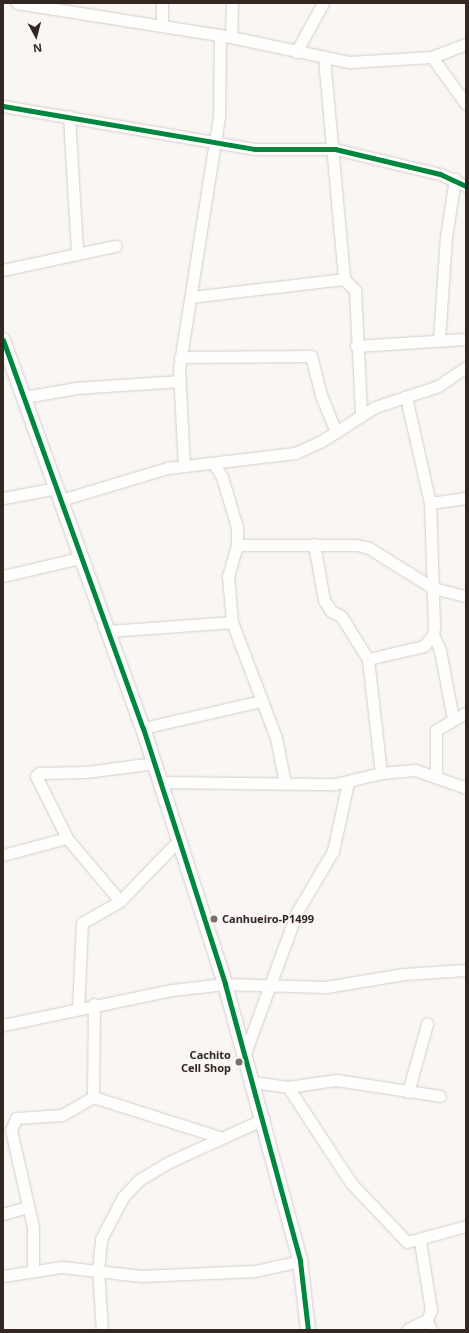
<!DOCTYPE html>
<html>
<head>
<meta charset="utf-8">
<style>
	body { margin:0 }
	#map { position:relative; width:469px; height:1333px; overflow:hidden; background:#f9f6f4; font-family:"Noto Sans",sans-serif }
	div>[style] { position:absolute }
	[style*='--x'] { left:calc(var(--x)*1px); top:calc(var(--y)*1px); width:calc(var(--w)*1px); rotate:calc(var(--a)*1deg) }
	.roads { filter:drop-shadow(0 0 1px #d6cecb) drop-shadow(0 0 1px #d6cecb) }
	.minor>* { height:11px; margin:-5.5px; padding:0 5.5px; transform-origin:5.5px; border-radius:5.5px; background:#fefefd }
	.tertiary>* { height:14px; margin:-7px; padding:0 7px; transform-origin:7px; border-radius:7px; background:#fefefd }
	.cycleway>* { height:5px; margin:-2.5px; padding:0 2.5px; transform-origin:2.5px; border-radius:2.5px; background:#00873e }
	.dots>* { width:11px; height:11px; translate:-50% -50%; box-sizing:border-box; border:2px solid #fbf5f2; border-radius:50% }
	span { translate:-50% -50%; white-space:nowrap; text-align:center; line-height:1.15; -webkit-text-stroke:3.5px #fbf5f2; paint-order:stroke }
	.poi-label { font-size:11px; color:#322721; font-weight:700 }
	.left { translate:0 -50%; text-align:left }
	.right { translate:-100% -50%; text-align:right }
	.frame { position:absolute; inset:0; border:4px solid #322721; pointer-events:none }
	.north { position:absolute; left:16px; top:16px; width:40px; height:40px; -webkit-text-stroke:3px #fbf5f2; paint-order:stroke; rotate:173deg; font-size:11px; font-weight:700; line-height:16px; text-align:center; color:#322721 }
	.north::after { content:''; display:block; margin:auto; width:14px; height:18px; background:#322721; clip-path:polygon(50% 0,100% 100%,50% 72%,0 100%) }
</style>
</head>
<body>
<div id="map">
	<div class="roads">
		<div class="minor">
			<div style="--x:17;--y:3;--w:217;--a:9"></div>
			<div style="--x:231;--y:37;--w:121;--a:12"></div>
			<div style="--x:349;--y:62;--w:83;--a:-3.4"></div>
			<div style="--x:432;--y:57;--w:36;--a:-21"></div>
			<div style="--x:162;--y:3;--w:23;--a:90"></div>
			<div style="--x:231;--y:37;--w:34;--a:-88"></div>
			<div style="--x:296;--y:52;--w:56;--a:-61.1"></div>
			<div style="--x:432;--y:57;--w:58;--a:54.1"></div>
			<div style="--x:324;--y:58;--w:222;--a:84.8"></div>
			<div style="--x:344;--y:279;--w:16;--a:45"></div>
			<div style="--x:355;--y:290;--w:124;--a:87.2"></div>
			<div style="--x:3;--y:106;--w:256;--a:9.7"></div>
			<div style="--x:255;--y:149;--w:80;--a:0"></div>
			<div style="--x:335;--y:149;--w:108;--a:13.4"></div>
			<div style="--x:440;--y:174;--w:29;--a:25"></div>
			<div style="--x:69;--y:116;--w:136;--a:86.6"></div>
			<div style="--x:3;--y:270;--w:115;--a:-12.1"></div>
			<div style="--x:191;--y:297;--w:154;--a:-6.7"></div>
			<div style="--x:439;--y:340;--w:103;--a:-86.1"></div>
			<div style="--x:446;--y:237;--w:59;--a:-81.2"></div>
			<div style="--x:356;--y:346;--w:110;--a:-3.6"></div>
			<div style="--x:180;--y:357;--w:131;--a:-0.4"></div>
			<div style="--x:311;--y:356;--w:40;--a:75.6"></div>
			<div style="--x:321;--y:395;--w:40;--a:68"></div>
			<div style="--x:25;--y:397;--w:52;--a:-10"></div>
			<div style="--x:76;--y:388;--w:104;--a:-3.9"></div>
			<div style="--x:214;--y:464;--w:15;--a:58"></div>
			<div style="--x:222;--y:477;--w:52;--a:73.3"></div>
			<div style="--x:237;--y:527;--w:18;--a:90"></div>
			<div style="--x:237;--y:545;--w:32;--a:106"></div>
			<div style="--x:228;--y:576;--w:46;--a:85"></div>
			<div style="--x:232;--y:622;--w:124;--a:69.2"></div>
			<div style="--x:276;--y:738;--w:46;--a:78.7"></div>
			<div style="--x:184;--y:466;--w:97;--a:-93"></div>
			<div style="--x:179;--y:369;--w:255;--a:-81"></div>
			<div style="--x:219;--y:117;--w:82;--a:-89.3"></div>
			<div style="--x:3;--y:498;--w:55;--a:-10.5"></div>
			<div style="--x:61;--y:500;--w:112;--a:-16.7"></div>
			<div style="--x:168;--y:468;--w:128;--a:-6.7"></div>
			<div style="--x:295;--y:453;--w:27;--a:-24"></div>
			<div style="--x:320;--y:442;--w:65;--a:-32.5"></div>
			<div style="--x:375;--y:407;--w:66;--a:-18.4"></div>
			<div style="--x:438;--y:386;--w:34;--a:-34"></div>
			<div style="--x:430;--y:503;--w:36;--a:-8"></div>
			<div style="--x:314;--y:544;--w:57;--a:79.9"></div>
			<div style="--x:324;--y:600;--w:13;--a:58"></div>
			<div style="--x:331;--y:611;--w:11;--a:27"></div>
			<div style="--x:341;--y:616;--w:51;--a:57.9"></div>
			<div style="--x:368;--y:659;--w:115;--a:83.5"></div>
			<div style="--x:237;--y:545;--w:120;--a:0"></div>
			<div style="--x:357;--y:545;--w:12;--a:14"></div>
			<div style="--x:369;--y:548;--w:75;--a:32"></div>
			<div style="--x:433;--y:588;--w:34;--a:14"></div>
			<div style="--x:3;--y:576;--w:78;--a:-13.3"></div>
			<div style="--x:107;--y:631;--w:125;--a:-4.1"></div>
			<div style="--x:433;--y:635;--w:17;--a:65"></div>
			<div style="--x:440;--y:650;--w:70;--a:79.3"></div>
			<div style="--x:368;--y:659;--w:57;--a:-13.1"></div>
			<div style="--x:424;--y:646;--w:14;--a:-51"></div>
			<div style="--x:433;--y:635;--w:8;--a:-83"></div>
			<div style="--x:434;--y:627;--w:124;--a:-91.8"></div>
			<div style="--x:430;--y:503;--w:109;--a:-102.8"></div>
			<div style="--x:143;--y:728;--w:121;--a:-12.9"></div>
			<div style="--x:436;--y:775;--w:45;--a:-90"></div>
			<div style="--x:436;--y:730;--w:34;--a:-30"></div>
			<div style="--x:160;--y:782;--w:175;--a:0.7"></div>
			<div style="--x:335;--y:784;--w:47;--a:-13.4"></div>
			<div style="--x:381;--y:773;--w:34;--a:-5"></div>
			<div style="--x:415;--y:770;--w:54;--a:19.4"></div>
			<div style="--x:3;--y:855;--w:66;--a:-14.9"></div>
			<div style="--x:120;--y:901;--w:82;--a:-130.1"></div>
			<div style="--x:67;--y:838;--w:69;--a:-116.6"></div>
			<div style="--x:36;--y:776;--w:4;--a:-45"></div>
			<div style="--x:39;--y:773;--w:47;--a:-1.2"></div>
			<div style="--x:86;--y:772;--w:69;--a:-7.5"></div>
			<div style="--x:78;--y:1009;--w:86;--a:-87.3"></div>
			<div style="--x:82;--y:923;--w:44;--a:-30.1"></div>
			<div style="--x:120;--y:901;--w:85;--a:-46"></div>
			<div style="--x:3;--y:1025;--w:173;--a:-11.7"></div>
			<div style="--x:172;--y:990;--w:53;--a:-6.5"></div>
			<div style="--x:225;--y:984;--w:101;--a:1.7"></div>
			<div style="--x:326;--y:987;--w:79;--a:-9.5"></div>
			<div style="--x:404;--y:974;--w:62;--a:-3.7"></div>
			<div style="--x:245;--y:1053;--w:150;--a:-69.8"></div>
			<div style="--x:297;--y:912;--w:71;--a:-59.5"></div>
			<div style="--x:333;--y:851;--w:70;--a:-77.6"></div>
			<div style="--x:253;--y:1082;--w:35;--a:8"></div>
			<div style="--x:288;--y:1087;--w:49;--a:-8.3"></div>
			<div style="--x:336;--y:1080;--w:105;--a:8.7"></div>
			<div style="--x:288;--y:1087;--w:115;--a:56.7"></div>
			<div style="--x:351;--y:1183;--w:81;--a:46.5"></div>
			<div style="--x:407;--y:1242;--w:61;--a:-15.2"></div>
			<div style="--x:408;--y:1092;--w:71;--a:-74.4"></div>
			<div style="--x:93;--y:1097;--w:93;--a:-89.4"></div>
			<div style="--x:3;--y:1214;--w:26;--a:-16"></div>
			<div style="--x:33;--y:1271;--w:44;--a:-90"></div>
			<div style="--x:33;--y:1227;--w:99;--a:-102.8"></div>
			<div style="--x:11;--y:1130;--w:13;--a:-67"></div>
			<div style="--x:16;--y:1118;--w:46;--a:-3.7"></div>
			<div style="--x:62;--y:1115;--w:36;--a:-30"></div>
			<div style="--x:93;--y:1097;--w:132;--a:17.6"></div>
			<div style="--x:3;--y:1276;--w:60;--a:-8.7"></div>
			<div style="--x:62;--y:1267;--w:80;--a:6.5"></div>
			<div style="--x:141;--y:1276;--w:114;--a:-2.5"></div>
			<div style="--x:255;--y:1271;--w:46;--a:-12.5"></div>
			<div style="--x:427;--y:1320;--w:11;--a:68"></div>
			<div style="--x:102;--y:1330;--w:60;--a:-93.8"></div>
			<div style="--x:98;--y:1270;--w:31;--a:-84"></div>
			<div style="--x:101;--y:1239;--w:47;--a:-62.4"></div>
			<div style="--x:123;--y:1197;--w:23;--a:-47"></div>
			<div style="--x:139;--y:1180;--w:35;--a:-31"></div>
			<div style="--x:169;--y:1162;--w:104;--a:-24.4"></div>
			<div style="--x:407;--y:1330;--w:22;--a:-27"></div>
			<div style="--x:427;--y:1320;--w:11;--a:-68"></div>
			<div style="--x:431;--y:1310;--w:70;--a:-99.1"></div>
		</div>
		<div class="tertiary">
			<div style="--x:3;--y:340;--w:412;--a:70.2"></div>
			<div style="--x:143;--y:728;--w:269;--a:72.2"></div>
			<div style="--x:225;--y:984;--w:287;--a:74.8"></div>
			<div style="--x:300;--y:1261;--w:69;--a:83.4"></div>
		</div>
	</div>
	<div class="cycleway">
		<div style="--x:3;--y:106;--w:256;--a:9.7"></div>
		<div style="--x:255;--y:149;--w:80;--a:0"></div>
		<div style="--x:335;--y:149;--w:108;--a:13.4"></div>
		<div style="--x:440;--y:174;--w:29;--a:25"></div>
		<div style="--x:3;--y:340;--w:412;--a:70.2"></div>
		<div style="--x:143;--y:728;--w:269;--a:72.2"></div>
		<div style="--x:225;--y:984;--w:287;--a:74.8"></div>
		<div style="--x:300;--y:1261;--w:69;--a:83.4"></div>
	</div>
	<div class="dots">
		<div style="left:214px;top:919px;background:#786f6b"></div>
		<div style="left:239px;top:1062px;background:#786f6b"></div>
	</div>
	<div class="poi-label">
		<span class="left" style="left:222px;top:919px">Canhueiro-P1499</span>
		<span class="right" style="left:231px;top:1062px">Cachito<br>Cell Shop</span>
	</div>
	<div class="frame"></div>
	<div class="north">N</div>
</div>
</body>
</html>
